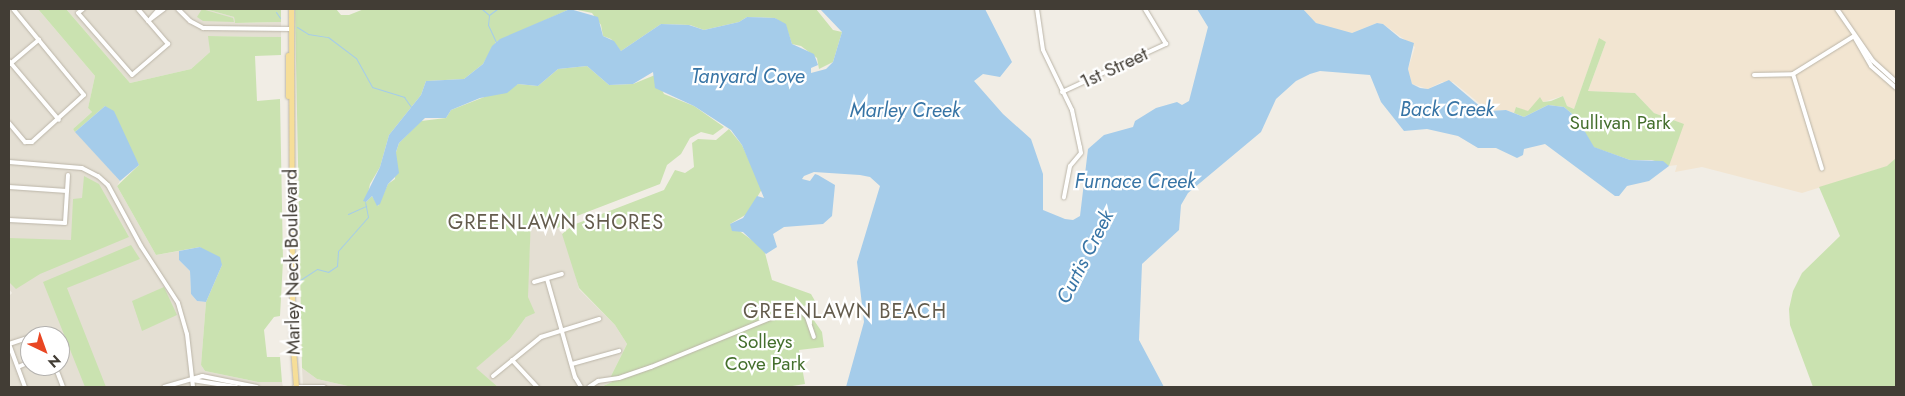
<!DOCTYPE html>
<html>
<head>
<meta charset="utf-8">
<style>
	body { margin:0 }
	#map { position:relative; width:1905px; height:396px; overflow:hidden; background:#f1ede5; font-family:Jost,sans-serif }
	div>[style] { position:absolute }
	[style*='--x'] { left:calc(var(--x)*1px); top:calc(var(--y)*1px); width:calc(var(--w)*1px); rotate:calc(var(--a)*1deg) }
	.residential>* { inset:0; background:#e4dfd3 }
	.commercial>* { inset:0; background:#f2e5d1 }
	.green>* { inset:0; background:#cae2b0 }
	.water>* { inset:0; background:#a5ccea }
	.stream>* { height:1px; margin:-0.5px; padding:0 0.5px; transform-origin:0.5px; border-radius:0.5px; background:#a5ccea }
	.roads { filter:drop-shadow(0 0 1px #bbb5a8) drop-shadow(0 0 1px #bbb5a8) }
	.minor>* { height:4px; margin:-2px; padding:0 2px; transform-origin:2px; border-radius:2px; background:#fff }
	.major>* { height:5px; margin:-2.5px; padding:0 2.5px; transform-origin:2.5px; border-radius:2.5px; background:#f6de98 }
	span { translate:-50% -50%; white-space:nowrap; text-align:center; line-height:1.15; -webkit-text-stroke:4.5px #fff; paint-order:stroke }
	.street-label { font-size:19px; color:#423d35 }
	.park-label { font-size:19px; color:#446f2d }
	.water-label { font-size:20px; color:#3774a5; font-style:italic }
	.neighbourhood-label { font-size:20px; color:#645c4d; letter-spacing:1px }
	.frame { position:absolute; inset:0; border:10px solid #423d35; pointer-events:none }
	.north { position:absolute; left:20px; top:326px; width:50px; height:50px; box-sizing:border-box; background:#fff; border:1px solid #b3b1ae; border-radius:50%; rotate:138deg; font-size:14px; font-weight:700; line-height:20px; text-align:center; color:#423d35 }
	.north::after { content:''; display:block; margin:auto; width:18px; height:22px; background:#e94623; clip-path:polygon(50% 0,100% 100%,50% 72%,0 100%) }
</style>
</head>
<body>
<div id="map">
	<div class="residential">
		<div style="clip-path:polygon(evenodd,9px 9px,38px 9px,95px 76px,88px 108px,92px 112px,73px 129px,120px 181px,117px 186px,156px 255px,179px 251px,179px 260px,190px 271px,191px 294px,197px 301px,206px 302px,201px 365px,205px 371px,258px 382px,282px 382px,283px 387px,9px 387px,9px 296px,12px 293px,9px 289px,9px 9px,30px 336px,60px 336px,60px 366px,30px 366px,30px 336px)"></div>
		<div style="clip-path:polygon(66px 9px,205px 9px,234px 17px,235px 23px,281px 22px,281px 37px,209px 36px,210px 52px,191px 69px,130px 83px)"></div>
		<div style="clip-path:polygon(531px 217px,558px 228px,566px 239px,579px 289px,615px 325px,627px 344px,611px 376px,612px 382px,601px 387px,498px 387px,475px 368px,510px 339px,526px 317px)"></div>
		<div style="clip-path:polygon(302px 368px,317px 379px,352px 387px,303px 387px)"></div>
	</div>
	<div class="commercial">
		<div style="clip-path:polygon(1303px 9px,1896px 9px,1896px 158px,1888px 166px,1802px 193px,1702px 167px,1675px 172px,1677px 165px,1669px 166px,1683px 124px,1654px 113px,1635px 93px,1588px 91px,1606px 42px,1599px 39px,1574px 109px,1567px 106px,1563px 96px,1543px 102px,1528px 112px,1517px 107px,1514px 113px,1506px 110px,1489px 111px,1453px 82px,1442px 82px,1428px 89px,1412px 84px,1408px 69px,1415px 47px,1383px 24px,1377px 23px,1352px 33px,1344px 32px,1316px 23px)"></div>
	</div>
	<div class="green">
		<div style="clip-path:polygon(38px 9px,66px 9px,130px 83px,191px 69px,210px 52px,208px 36px,281px 37px,281px 55px,255px 56px,257px 101px,280px 99px,283px 261px,280px 316px,274px 317px,264px 330px,267px 357px,280px 357px,282px 382px,258px 382px,205px 371px,201px 365px,206px 302px,222px 265px,200px 247px,156px 255px,117px 186px,139px 165px,105px 106px,75px 132px,73px 129px,92px 112px,88px 108px,95px 76px)"></div>
		<div style="clip-path:polygon(202px 9px,233px 18px,234px 22px,203px 21px,197px 17px)"></div>
		<div style="clip-path:polygon(205px 9px,281px 9px,281px 22px,235px 23px,234px 17px)"></div>
		<div style="clip-path:polygon(295px 9px,336px 9px,341px 15px,349px 15px,364px 9px,570px 9px,496px 42px,483px 64px,464px 79px,426px 81px,421px 95px,389px 135px,380px 167px,370px 184px,366px 202px,372px 196px,378px 206px,388px 184px,395px 179px,396px 152px,399px 143px,421px 121px,446px 118px,451px 110px,518px 84px,538px 86px,558px 69px,587px 66px,609px 85px,633px 84px,655px 75px,664px 94px,694px 106px,724px 127px,713px 135px,701px 132px,690px 138px,681px 154px,667px 165px,660px 184px,569px 219px,558px 228px,531px 217px,528px 297px,535px 313px,526px 317px,510px 339px,476px 368px,498px 387px,352px 387px,317px 379px,302px 368px)"></div>
		<div style="clip-path:polygon(573px 9px,816px 9px,833px 30px,842px 32px,833px 62px,819px 69px,817px 58px,801px 46px,792px 44px,786px 26px,775px 18px,747px 17px,739px 22px,704px 30px,690px 25px,661px 24px,621px 51px,611px 39px,603px 36px,601px 25px,592px 13px)"></div>
		<div style="clip-path:polygon(1599px 38px,1606px 42px,1588px 91px,1635px 93px,1654px 113px,1684px 124px,1669px 166px,1652px 160px,1630px 160px,1593px 147px,1577px 118px,1564px 107px,1548px 105px,1524px 117px,1514px 113px,1516px 107px,1528px 111px,1540px 97px,1543px 102px,1551px 101px,1563px 96px,1567px 106px,1574px 109px)"></div>
		<div style="clip-path:polygon(729px 129px,742px 145px,762px 189px,747px 214px,730px 224px,764px 249px,772px 280px,811px 294px,815px 301px,804px 306px,822px 332px,824px 347px,799px 350px,805px 384px,786px 387px,601px 387px,612px 382px,611px 376px,627px 344px,615px 325px,579px 288px,562px 234px,573px 225px,664px 190px,675px 170px,685px 173px,694px 167px,692px 143px,698px 139px,716px 140px)"></div>
		<div style="clip-path:polygon(1896px 158px,1896px 387px,1813px 387px,1790px 325px,1789px 309px,1793px 291px,1802px 273px,1840px 236px,1819px 187px,1887px 166px)"></div>
		<div style="clip-path:polygon(84px 176px,99px 184px,129px 237px,40px 274px,16px 289px,9px 282px,9px 238px,71px 240px,73px 199px,82px 198px)"></div>
		<div style="clip-path:polygon(131px 245px,140px 259px,67px 288px,106px 387px,85px 387px,43px 282px)"></div>
		<div style="clip-path:polygon(164px 287px,177px 315px,142px 331px,132px 301px)"></div>
	</div>
	<div class="water">
		<div style="clip-path:polygon(570px 9px,598px 17px,603px 36px,614px 41px,621px 51px,661px 24px,689px 25px,704px 30px,739px 22px,747px 17px,775px 18px,786px 24px,792px 44px,814px 54px,818px 65px,811px 68px,811px 73px,826px 69px,833px 62px,842px 32px,820px 9px,985px 9px,1012px 62px,1000px 77px,983px 74px,974px 81px,1003px 114px,1031px 139px,1043px 174px,1043px 210px,1065px 219px,1073px 220px,1080px 216px,1088px 149px,1104px 135px,1133px 127px,1135px 121px,1156px 108px,1177px 102px,1182px 105px,1189px 101px,1208px 27px,1197px 9px,1303px 9px,1316px 23px,1352px 33px,1377px 23px,1383px 24px,1400px 38px,1414px 43px,1408px 69px,1412px 84px,1420px 88px,1428px 89px,1449px 80px,1482px 108px,1489px 111px,1506px 110px,1524px 117px,1548px 105px,1564px 107px,1577px 118px,1594px 147px,1630px 160px,1663px 161px,1669px 166px,1649px 181px,1627px 186px,1619px 196px,1615px 196px,1545px 144px,1524px 149px,1523px 155px,1517px 158px,1496px 148px,1478px 148px,1458px 136px,1427px 129px,1404px 131px,1381px 102px,1370px 75px,1320px 71px,1310px 74px,1296px 81px,1276px 99px,1261px 132px,1188px 193px,1181px 205px,1179px 230px,1142px 264px,1139px 340px,1164px 387px,846px 387px,864px 322px,857px 262px,880px 186px,870px 177px,860px 175px,814px 172px,804px 176px,802px 179px,810px 181px,815px 174px,818px 175px,835px 185px,832px 216px,823px 224px,784px 227px,773px 234px,777px 247px,766px 254px,743px 232px,732px 231px,730px 224px,743px 218px,757px 196px,764px 198px,742px 145px,731px 130px,694px 106px,655px 88px,653px 72px,633px 84px,609px 85px,587px 66px,558px 69px,538px 86px,518px 84px,507px 93px,480px 98px,451px 110px,446px 118px,425px 118px,399px 143px,396px 152px,399px 173px,388px 184px,380px 204px,377px 206px,372px 196px,366px 202px,363px 201px,380px 167px,389px 135px,421px 95px,426px 81px,464px 79px,483px 64px,492px 46px,500px 39px)"></div>
		<div style="clip-path:polygon(105px 106px,114px 111px,139px 165px,120px 181px,75px 132px)"></div>
		<div style="clip-path:polygon(200px 247px,220px 257px,222px 265px,206px 302px,197px 301px,191px 294px,190px 271px,179px 260px,179px 251px)"></div>
	</div>
	<div class="stream">
		<div style="--x:482;--y:9;--w:9;--a:41"></div>
		<div style="--x:276;--y:12;--w:7;--a:56"></div>
		<div style="--x:297;--y:27;--w:13;--a:32"></div>
		<div style="--x:308;--y:34;--w:20;--a:9"></div>
		<div style="--x:328;--y:37;--w:35;--a:37"></div>
		<div style="--x:356;--y:58;--w:33;--a:61"></div>
		<div style="--x:372;--y:87;--w:34;--a:17"></div>
		<div style="--x:404;--y:97;--w:12;--a:55"></div>
		<div style="--x:496;--y:42;--w:19;--a:-115"></div>
		<div style="--x:488;--y:25;--w:10;--a:-84"></div>
		<div style="--x:489;--y:15;--w:10;--a:-37"></div>
		<div style="--x:348;--y:214;--w:20;--a:-24"></div>
		<div style="--x:297;--y:282;--w:24;--a:-33"></div>
		<div style="--x:317;--y:269;--w:11;--a:15"></div>
		<div style="--x:328;--y:272;--w:11;--a:-34"></div>
		<div style="--x:337;--y:266;--w:15;--a:-86"></div>
		<div style="--x:338;--y:251;--w:45;--a:-48.6"></div>
		<div style="--x:368;--y:217;--w:15;--a:-101"></div>
	</div>
	<div class="roads">
		<div class="minor">
			<div style="--x:83;--y:9;--w:6;--a:141"></div>
			<div style="--x:78;--y:13;--w:82;--a:48.9"></div>
			<div style="--x:132;--y:75;--w:48;--a:-40.7"></div>
			<div style="--x:168;--y:44;--w:46;--a:-130.6"></div>
			<div style="--x:178;--y:9;--w:17;--a:45"></div>
			<div style="--x:190;--y:21;--w:15;--a:28"></div>
			<div style="--x:203;--y:28;--w:88;--a:0.7"></div>
			<div style="--x:1037;--y:9;--w:41;--a:81.7"></div>
			<div style="--x:1043;--y:50;--w:67;--a:64.2"></div>
			<div style="--x:1072;--y:110;--w:38;--a:78"></div>
			<div style="--x:1080;--y:147;--w:6;--a:81"></div>
			<div style="--x:1081;--y:153;--w:17;--a:130"></div>
			<div style="--x:1070;--y:166;--w:32;--a:101"></div>
			<div style="--x:1837;--y:9;--w:63;--a:55.3"></div>
			<div style="--x:1873;--y:61;--w:31;--a:42"></div>
			<div style="--x:151;--y:18;--w:12;--a:-48"></div>
			<div style="--x:148;--y:21;--w:20;--a:-37"></div>
			<div style="--x:1855;--y:38;--w:32;--a:60"></div>
			<div style="--x:1871;--y:66;--w:33;--a:41"></div>
			<div style="--x:9;--y:61;--w:77;--a:49.7"></div>
			<div style="--x:10;--y:64;--w:38;--a:-40"></div>
			<div style="--x:1793;--y:74;--w:99;--a:73"></div>
			<div style="--x:1754;--y:75;--w:39;--a:-1"></div>
			<div style="--x:1793;--y:74;--w:72;--a:-31.9"></div>
			<div style="--x:1062;--y:92;--w:115;--a:-24.8"></div>
			<div style="--x:1166;--y:44;--w:41;--a:-121"></div>
			<div style="--x:9;--y:123;--w:25;--a:50"></div>
			<div style="--x:25;--y:142;--w:7;--a:0"></div>
			<div style="--x:32;--y:142;--w:70;--a:-42.1"></div>
			<div style="--x:84;--y:95;--w:112;--a:-129.5"></div>
			<div style="--x:9;--y:162;--w:73;--a:4.7"></div>
			<div style="--x:82;--y:168;--w:18;--a:27"></div>
			<div style="--x:98;--y:176;--w:13;--a:42"></div>
			<div style="--x:108;--y:185;--w:69;--a:61.6"></div>
			<div style="--x:141;--y:246;--w:68;--a:57"></div>
			<div style="--x:178;--y:303;--w:32;--a:74"></div>
			<div style="--x:187;--y:334;--w:53;--a:83.5"></div>
			<div style="--x:9;--y:187;--w:58;--a:3.9"></div>
			<div style="--x:9;--y:220;--w:56;--a:3.1"></div>
			<div style="--x:65;--y:223;--w:48;--a:-86.4"></div>
			<div style="--x:547;--y:279;--w:102;--a:74.1"></div>
			<div style="--x:575;--y:377;--w:12;--a:59"></div>
			<div style="--x:534;--y:282;--w:29;--a:-16"></div>
			<div style="--x:9;--y:344;--w:46;--a:69.6"></div>
			<div style="--x:9;--y:344;--w:22;--a:-18"></div>
			<div style="--x:512;--y:360;--w:37;--a:47"></div>
			<div style="--x:572;--y:364;--w:49;--a:-15.5"></div>
			<div style="--x:55;--y:366;--w:22;--a:69"></div>
			<div style="--x:18;--y:367;--w:13;--a:-23"></div>
			<div style="--x:493;--y:376;--w:62;--a:-39.1"></div>
			<div style="--x:541;--y:337;--w:61;--a:-17.2"></div>
			<div style="--x:192;--y:380;--w:45;--a:9"></div>
			<div style="--x:164;--y:387;--w:40;--a:-16"></div>
			<div style="--x:202;--y:376;--w:56;--a:11.3"></div>
			<div style="--x:295;--y:387;--w:29;--a:0"></div>
			<div style="--x:589;--y:387;--w:11;--a:-34"></div>
			<div style="--x:598;--y:381;--w:21;--a:-8"></div>
			<div style="--x:619;--y:378;--w:34;--a:-19"></div>
			<div style="--x:651;--y:367;--w:158;--a:-22.3"></div>
			<div style="--x:797;--y:307;--w:14;--a:45"></div>
			<div style="--x:807;--y:317;--w:21;--a:71"></div>
		</div>
		<div class="major">
			<div style="--x:291;--y:9;--w:327;--a:89.8"></div>
			<div style="--x:292;--y:336;--w:51;--a:85.5"></div>
			<div style="--x:288;--y:55;--w:41;--a:90"></div>
		</div>
	</div>
	<div class="street-label">
		<span style="left:1114px;top:68px;rotate:-25deg">1st Street</span>
		<span style="left:292px;top:262px;rotate:-91deg">Marley Neck Boulevard</span>
	</div>
	<div class="park-label">
		<span style="left:1620px;top:123px">Sullivan Park</span>
		<span style="left:765px;top:353px">Solleys<br>Cove Park</span>
	</div>
	<div class="water-label">
		<span style="left:748px;top:76px">Tanyard Cove</span>
		<span style="left:1447px;top:109px">Back Creek</span>
		<span style="left:905px;top:110px">Marley Creek</span>
		<span style="left:1135px;top:181px">Furnace Creek</span>
		<span style="left:1085px;top:257px;rotate:-63deg">Curtis Creek</span>
	</div>
	<div class="neighbourhood-label">
		<span style="left:556px;top:222px">GREENLAWN SHORES</span>
		<span style="left:845px;top:311px">GREENLAWN BEACH</span>
	</div>
	<div class="frame"></div>
	<div class="north">N</div>
</div>
</body>
</html>
